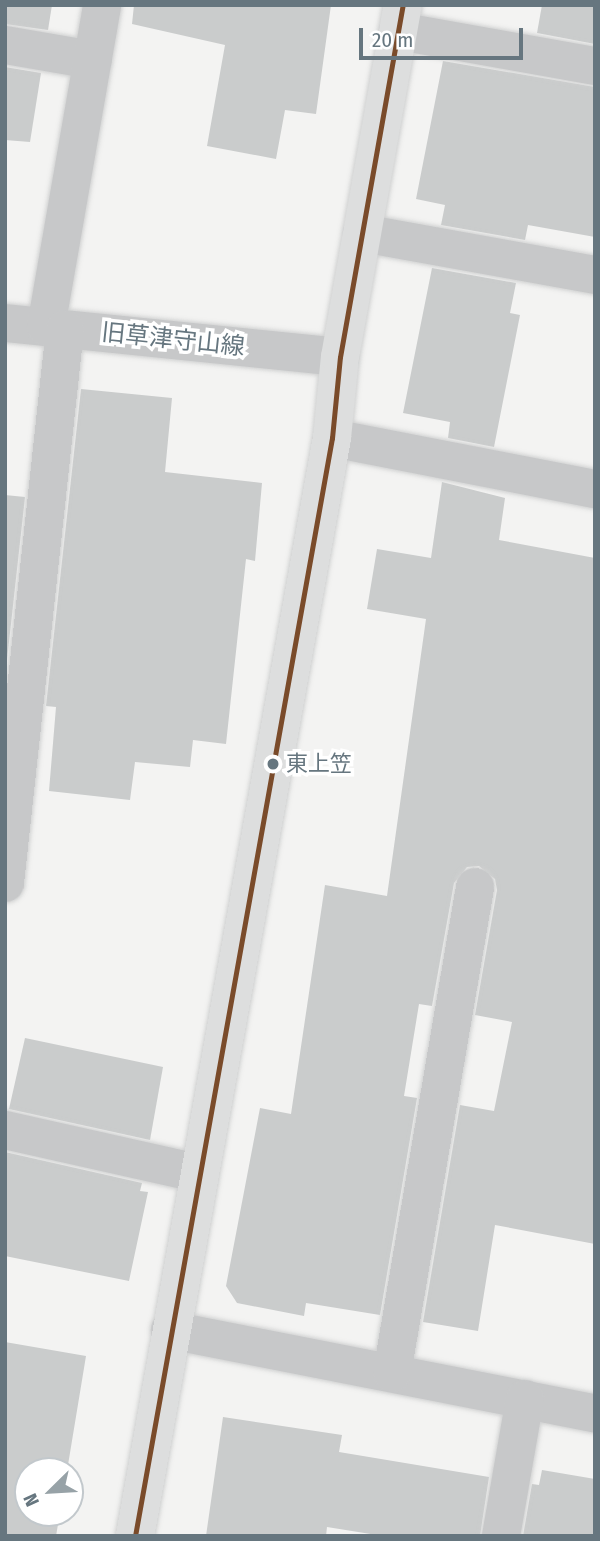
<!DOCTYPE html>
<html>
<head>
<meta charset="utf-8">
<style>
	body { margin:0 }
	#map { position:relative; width:600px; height:1541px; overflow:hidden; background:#f3f3f2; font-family:"Fira Sans Condensed","Noto Sans JP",sans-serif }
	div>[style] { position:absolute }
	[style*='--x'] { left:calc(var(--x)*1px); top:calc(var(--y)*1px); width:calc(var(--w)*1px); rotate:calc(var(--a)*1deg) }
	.building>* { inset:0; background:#cacccc }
	.roads { filter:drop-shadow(0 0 2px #d0d1d1) drop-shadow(0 0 2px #d0d1d1) }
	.minor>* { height:38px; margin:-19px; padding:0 19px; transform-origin:19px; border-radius:19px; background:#c7c8c9 }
	.major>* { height:38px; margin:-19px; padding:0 19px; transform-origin:19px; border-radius:19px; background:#dddede }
	.bus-1>* { height:5px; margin:-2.5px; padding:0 2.5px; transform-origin:2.5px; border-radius:2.5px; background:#7a4b2a }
	.dots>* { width:19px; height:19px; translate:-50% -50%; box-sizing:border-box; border:4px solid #fff; border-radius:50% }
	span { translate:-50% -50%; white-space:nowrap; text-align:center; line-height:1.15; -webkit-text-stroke:7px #fff; paint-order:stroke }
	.bus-label { font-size:22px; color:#66767f }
	.left { translate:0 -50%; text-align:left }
	.street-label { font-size:24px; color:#66767f }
	.frame { position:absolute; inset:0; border:7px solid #66767f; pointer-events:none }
	.north { position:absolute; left:14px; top:1457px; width:70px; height:70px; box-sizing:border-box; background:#fff; border:2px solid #c2c8cc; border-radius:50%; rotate:246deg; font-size:19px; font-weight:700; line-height:28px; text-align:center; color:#66767f }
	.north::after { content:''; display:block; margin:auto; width:24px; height:32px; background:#97a2a7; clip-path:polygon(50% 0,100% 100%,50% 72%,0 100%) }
	.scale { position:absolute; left:359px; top:28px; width:164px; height:32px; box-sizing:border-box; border:4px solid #66767f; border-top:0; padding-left:9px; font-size:21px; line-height:24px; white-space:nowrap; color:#66767f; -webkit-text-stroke:5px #fff; paint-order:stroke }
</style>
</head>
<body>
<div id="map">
	<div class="building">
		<div style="clip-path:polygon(5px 5px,52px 5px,48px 30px,5px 24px)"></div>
		<div style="clip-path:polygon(134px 5px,331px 5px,316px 114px,285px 110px,276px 159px,207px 146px,225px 45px,132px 24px)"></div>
		<div style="clip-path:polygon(542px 5px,595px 5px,595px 44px,537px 33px)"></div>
		<div style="clip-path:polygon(443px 61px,595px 87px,595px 237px,528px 225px,525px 240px,441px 225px,445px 205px,416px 199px)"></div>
		<div style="clip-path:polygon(5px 67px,41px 73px,30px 142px,5px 140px)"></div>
		<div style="clip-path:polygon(432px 268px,516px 283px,510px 313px,520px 315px,494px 447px,448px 438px,450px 422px,403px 413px)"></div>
		<div style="clip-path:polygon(81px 389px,172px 398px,165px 472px,262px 483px,255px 561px,246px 559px,226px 744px,193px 740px,190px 767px,135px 762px,130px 800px,49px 791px,56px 707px,46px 706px)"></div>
		<div style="clip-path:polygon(442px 482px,505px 498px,499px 540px,595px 558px,595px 1244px,495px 1225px,478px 1331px,423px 1322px,460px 1105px,494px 1111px,512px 1022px,475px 1015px,497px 890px,495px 879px,479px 866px,467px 867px,454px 883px,432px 1006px,419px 1004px,404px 1096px,417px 1098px,380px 1315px,306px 1303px,304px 1316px,237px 1303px,226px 1286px,260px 1108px,291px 1114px,325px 885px,387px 896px,426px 619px,367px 609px,377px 549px,431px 558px)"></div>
		<div style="clip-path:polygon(5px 495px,25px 497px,5px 678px)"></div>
		<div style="clip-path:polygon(25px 1038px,163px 1067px,150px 1140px,9px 1109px)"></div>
		<div style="clip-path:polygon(5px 1152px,142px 1183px,140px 1191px,148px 1192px,129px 1281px,5px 1256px)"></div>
		<div style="clip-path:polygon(5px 1342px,86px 1356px,67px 1471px,28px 1471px,28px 1513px,60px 1513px,56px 1536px,5px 1536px)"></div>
		<div style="clip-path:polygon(223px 1417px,342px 1435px,339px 1452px,489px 1477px,480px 1536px,383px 1536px,327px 1527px,326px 1536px,206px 1536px)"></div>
		<div style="clip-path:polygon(542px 1470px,595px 1479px,595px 1536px,523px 1536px,532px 1484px,539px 1485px)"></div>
	</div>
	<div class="roads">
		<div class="minor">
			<div style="--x:398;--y:31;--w:200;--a:10.1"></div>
			<div style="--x:5;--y:45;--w:89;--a:9.7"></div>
			<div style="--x:362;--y:233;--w:237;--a:10.2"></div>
			<div style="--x:5;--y:323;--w:337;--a:5.8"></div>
			<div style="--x:46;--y:327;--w:327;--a:-80.1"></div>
			<div style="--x:332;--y:438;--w:268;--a:11"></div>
			<div style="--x:5;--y:883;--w:557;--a:-83.82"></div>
			<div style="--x:5;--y:1130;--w:198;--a:12.6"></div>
			<div style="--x:170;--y:1330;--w:433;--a:11.1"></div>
			<div style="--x:392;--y:1373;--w:493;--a:-80.3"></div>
			<div style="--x:501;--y:1536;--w:139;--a:-80.1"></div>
		</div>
		<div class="major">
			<div style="--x:135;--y:1536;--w:1116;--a:-79.83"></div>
			<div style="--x:332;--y:438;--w:81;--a:-84.4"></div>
			<div style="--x:340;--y:357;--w:358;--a:-79.9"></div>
		</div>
	</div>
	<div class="bus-1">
		<div style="--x:135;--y:1536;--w:1116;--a:-79.83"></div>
		<div style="--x:332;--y:438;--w:81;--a:-84.4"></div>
		<div style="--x:340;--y:357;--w:358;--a:-79.9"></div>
	</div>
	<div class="dots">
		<div style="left:273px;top:764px;background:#66767f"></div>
	</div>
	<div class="bus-label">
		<span class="left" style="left:286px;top:764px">東上笠</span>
	</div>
	<div class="street-label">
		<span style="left:173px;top:340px;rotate:6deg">旧草津守山線</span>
	</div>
	<div class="frame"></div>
	<div class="north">N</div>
	<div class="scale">20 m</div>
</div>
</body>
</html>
